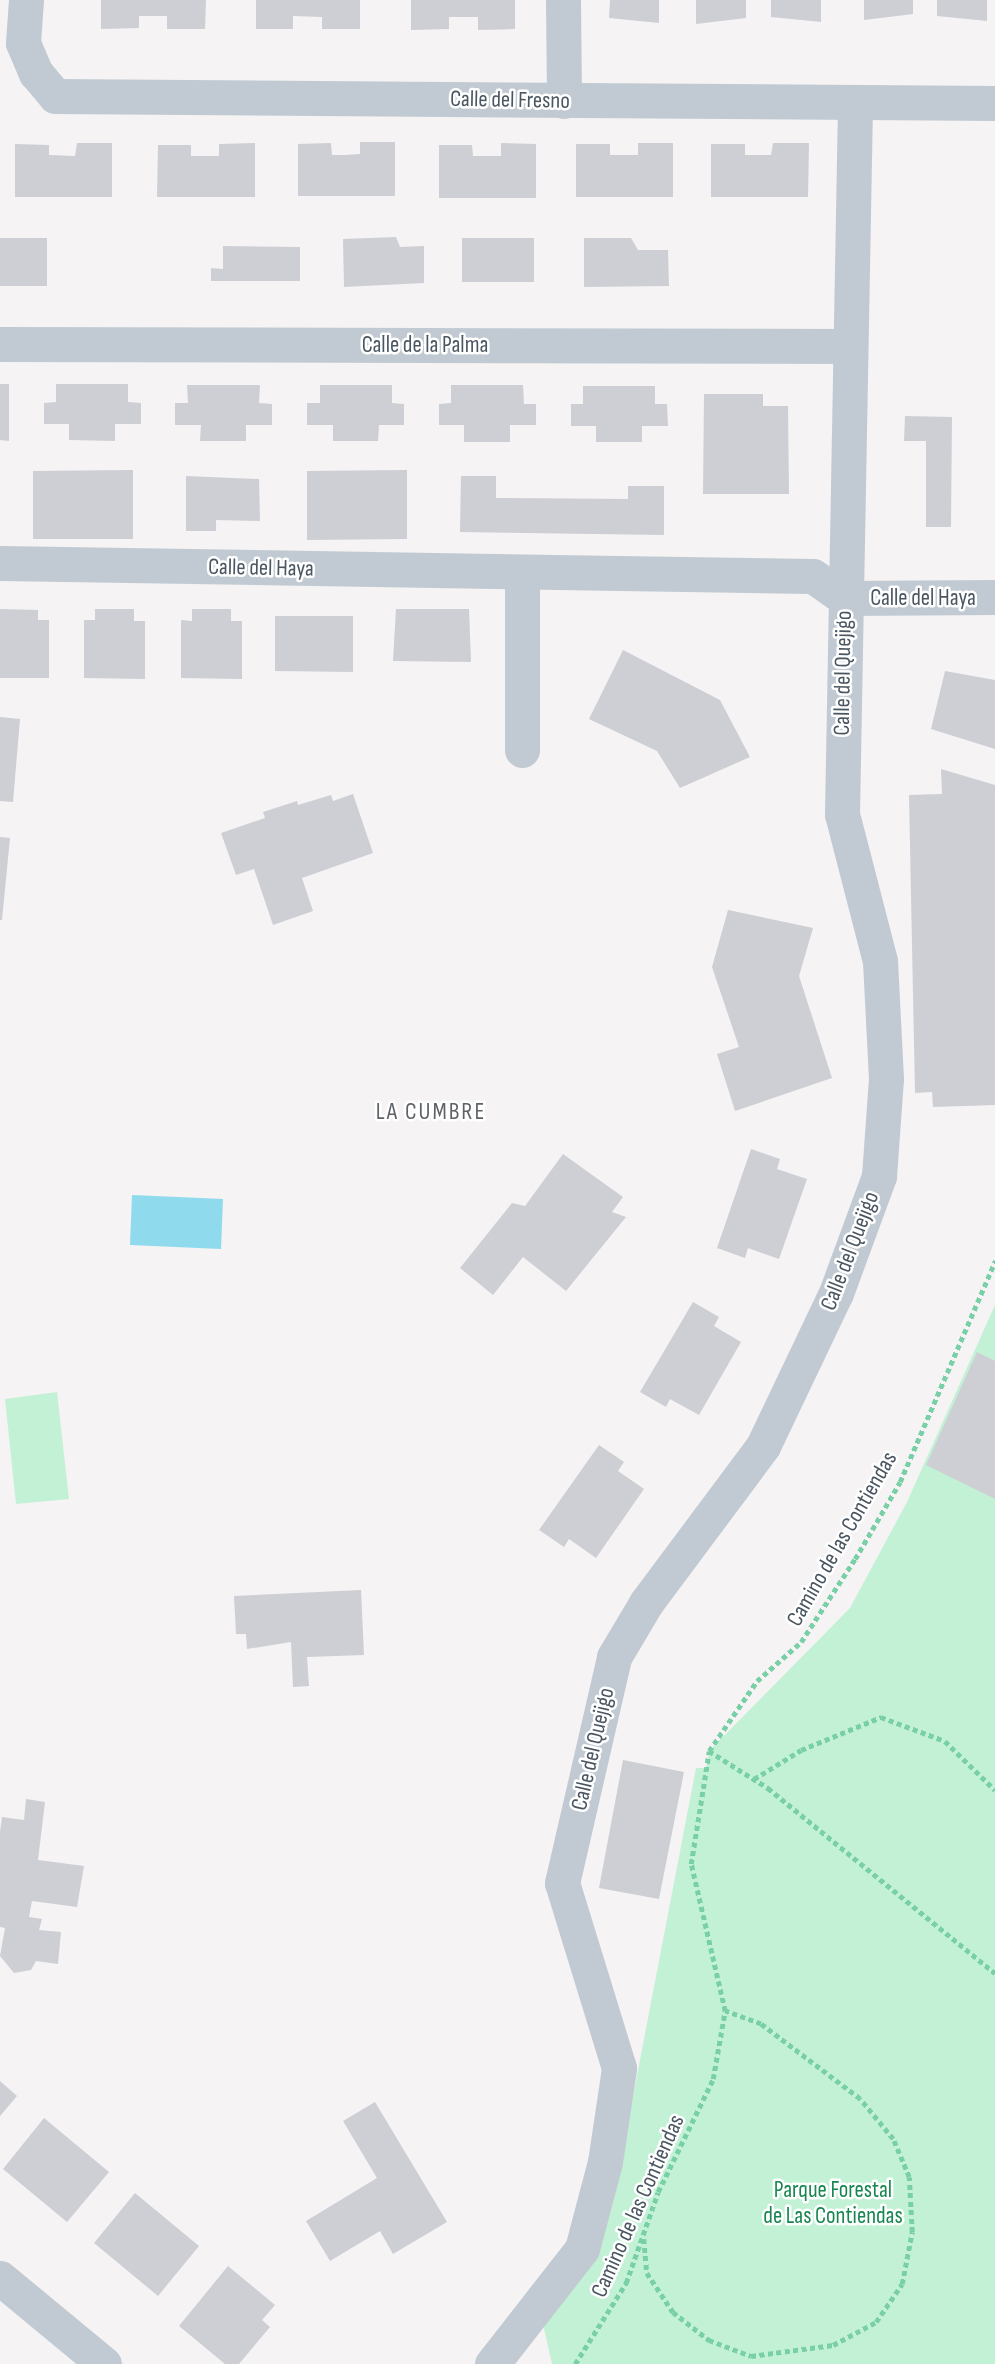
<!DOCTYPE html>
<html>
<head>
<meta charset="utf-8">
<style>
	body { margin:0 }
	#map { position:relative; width:995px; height:2364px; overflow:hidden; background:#f5f3f3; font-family:"Sofia Sans Condensed",sans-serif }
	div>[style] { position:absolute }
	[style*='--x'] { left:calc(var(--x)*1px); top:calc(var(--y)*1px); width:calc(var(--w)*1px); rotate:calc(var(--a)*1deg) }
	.green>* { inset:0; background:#c3f1d5 }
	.water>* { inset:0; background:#90daee }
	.building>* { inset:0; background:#cdcfd5 }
	.path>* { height:4.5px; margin-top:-2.25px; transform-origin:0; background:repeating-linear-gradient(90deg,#7ad0a6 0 5px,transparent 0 8.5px) }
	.minor>* { height:35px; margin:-17.5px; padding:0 17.5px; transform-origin:17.5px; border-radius:17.5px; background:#c1cad2 }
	span { translate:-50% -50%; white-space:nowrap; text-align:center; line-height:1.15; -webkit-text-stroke:5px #fff; paint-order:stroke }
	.street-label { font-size:23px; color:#4a5661 }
	.park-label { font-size:23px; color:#17864f }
	.neighbourhood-label { font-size:24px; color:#5f6368; letter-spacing:2px }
</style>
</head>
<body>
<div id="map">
	<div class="green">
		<div style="clip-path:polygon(995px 1305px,995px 2364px,552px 2364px,543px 2324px,612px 2206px,696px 1768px,706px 1768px,709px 1751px,850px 1608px,907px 1502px)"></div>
		<div style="clip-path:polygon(57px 1392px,69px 1499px,16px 1504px,5px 1399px)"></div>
	</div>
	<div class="water">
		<div style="clip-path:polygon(132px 1195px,223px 1199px,221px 1249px,130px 1245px)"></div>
	</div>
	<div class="building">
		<div style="clip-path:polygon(101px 0,206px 0,205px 29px,167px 29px,167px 16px,139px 16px,139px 28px,101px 29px)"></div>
		<div style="clip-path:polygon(256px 0,360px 0,360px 29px,322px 29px,322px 17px,293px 16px,293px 29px,256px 29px)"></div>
		<div style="clip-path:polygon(411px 0,515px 0,515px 29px,478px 30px,478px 17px,449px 17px,449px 29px,411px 30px)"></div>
		<div style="clip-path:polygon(610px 0,659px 0,659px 23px,609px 18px)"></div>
		<div style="clip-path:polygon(696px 0,746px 0,746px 18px,696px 24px)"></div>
		<div style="clip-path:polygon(771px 0,821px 0,821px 22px,771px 17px)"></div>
		<div style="clip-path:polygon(864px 0,913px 0,913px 14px,864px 20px)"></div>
		<div style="clip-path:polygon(937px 0,987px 0,987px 21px,937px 16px)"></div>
		<div style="clip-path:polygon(360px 142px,395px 142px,395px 196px,298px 196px,298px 144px,331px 143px,332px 155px,345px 155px,360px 154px)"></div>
		<div style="clip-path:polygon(77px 143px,112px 143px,112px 197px,15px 197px,15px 144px,49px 145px,49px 155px,75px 156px)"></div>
		<div style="clip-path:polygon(255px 143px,255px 197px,157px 197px,158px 145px,191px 145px,191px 156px,219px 156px,219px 144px)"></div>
		<div style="clip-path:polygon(501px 143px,536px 144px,536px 198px,439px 198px,439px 145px,472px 145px,473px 156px,501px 156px)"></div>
		<div style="clip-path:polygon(638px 143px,673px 143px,673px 197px,576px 197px,576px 144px,610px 144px,610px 155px,638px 155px)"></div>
		<div style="clip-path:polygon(773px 143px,809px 143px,808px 197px,711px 197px,711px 144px,745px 144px,745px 155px,771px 155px)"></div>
		<div style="clip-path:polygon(396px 237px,400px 247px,424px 246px,424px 283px,344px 287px,343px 239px)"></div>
		<div style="clip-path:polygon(0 238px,47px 238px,47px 286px,0 286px)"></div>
		<div style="clip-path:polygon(462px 238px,534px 238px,534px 282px,462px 282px)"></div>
		<div style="clip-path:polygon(584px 238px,631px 238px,638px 250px,668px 250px,669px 286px,584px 287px)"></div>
		<div style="clip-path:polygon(223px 246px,300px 247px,300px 281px,211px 281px,211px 268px,223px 269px)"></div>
		<div style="clip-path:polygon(0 384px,9px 384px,9px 441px,0 440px)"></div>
		<div style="clip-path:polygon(56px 384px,128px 384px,128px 402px,141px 403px,141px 424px,115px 424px,115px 441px,69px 440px,69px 424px,44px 424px,44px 403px,56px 402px)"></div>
		<div style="clip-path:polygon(187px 385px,260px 385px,259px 403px,272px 404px,272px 425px,246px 425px,246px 441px,200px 441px,201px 425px,175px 425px,175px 403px,188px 403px)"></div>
		<div style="clip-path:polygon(320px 385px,392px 385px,392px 403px,404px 404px,404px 425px,379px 425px,378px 441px,333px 441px,333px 425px,307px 425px,307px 403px,320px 403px)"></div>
		<div style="clip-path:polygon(451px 385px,523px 385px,524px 404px,536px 404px,536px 425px,510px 425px,510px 442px,464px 442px,464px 425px,439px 425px,439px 404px,451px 403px)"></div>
		<div style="clip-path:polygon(583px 386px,655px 386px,655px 404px,667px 404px,668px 426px,642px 426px,642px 442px,596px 442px,596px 426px,571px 426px,571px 404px,583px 404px)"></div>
		<div style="clip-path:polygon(704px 394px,763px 394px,763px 406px,788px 406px,789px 494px,703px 494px)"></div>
		<div style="clip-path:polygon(905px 416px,952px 417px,951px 527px,926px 527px,926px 441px,904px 441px)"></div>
		<div style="clip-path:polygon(133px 470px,133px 539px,33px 539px,33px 471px)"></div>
		<div style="clip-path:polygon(407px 470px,407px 539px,307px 540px,307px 471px)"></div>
		<div style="clip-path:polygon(186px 476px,259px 479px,260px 521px,216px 520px,216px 531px,186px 531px)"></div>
		<div style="clip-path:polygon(461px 476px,496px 476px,496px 498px,628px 499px,628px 486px,664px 486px,664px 535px,460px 532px)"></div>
		<div style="clip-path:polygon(0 609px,38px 610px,38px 620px,49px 620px,49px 678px,0 678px)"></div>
		<div style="clip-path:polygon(95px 609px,134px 609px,134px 621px,145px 621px,145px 679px,84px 678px,84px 620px,95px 620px)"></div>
		<div style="clip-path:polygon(192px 609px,231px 609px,231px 621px,242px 621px,242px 679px,181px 678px,181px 620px,192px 621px)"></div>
		<div style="clip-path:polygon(396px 609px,469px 609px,471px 662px,393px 661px)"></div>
		<div style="clip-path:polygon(275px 616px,353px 616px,353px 672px,275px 671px)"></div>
		<div style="clip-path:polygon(623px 650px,720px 700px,750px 757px,680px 788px,657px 751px,589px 719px)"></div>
		<div style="clip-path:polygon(945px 671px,995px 680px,995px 749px,931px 729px)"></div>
		<div style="clip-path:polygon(0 717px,20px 719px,13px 802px,0 801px)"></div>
		<div style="clip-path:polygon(941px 769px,995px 785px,995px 1105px,933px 1107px,932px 1092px,915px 1093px,909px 795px,942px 794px)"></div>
		<div style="clip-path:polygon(353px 794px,373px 853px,302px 878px,313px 911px,273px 925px,254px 869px,236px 875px,221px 833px,265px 818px,263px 812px,297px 801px,298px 805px,331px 795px,333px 801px)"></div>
		<div style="clip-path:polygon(0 837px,10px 838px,2px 920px,0 920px)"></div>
		<div style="clip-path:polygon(728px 910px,813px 928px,799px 976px,832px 1078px,735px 1111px,717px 1054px,739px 1047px,712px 967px)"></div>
		<div style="clip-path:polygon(751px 1149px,780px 1159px,777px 1169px,807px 1179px,779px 1259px,748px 1248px,745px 1258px,717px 1248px)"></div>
		<div style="clip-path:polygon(563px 1154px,623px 1197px,612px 1212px,626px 1217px,566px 1291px,523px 1257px,493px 1295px,460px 1268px,512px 1203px,525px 1206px)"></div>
		<div style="clip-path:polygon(693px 1302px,719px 1317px,714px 1326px,741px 1342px,699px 1415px,670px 1399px,666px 1407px,640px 1392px)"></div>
		<div style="clip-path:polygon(977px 1352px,995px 1361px,995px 1499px,926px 1465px)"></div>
		<div style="clip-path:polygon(599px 1445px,624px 1462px,618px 1471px,644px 1489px,596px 1558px,569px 1539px,564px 1547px,539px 1530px)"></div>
		<div style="clip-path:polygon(361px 1590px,364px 1655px,307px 1657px,309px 1686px,293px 1687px,291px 1642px,247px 1649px,246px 1634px,236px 1634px,234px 1596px)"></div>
		<div style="clip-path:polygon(623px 1760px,684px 1772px,659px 1899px,599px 1888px)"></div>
		<div style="clip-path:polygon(26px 1799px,45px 1802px,38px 1860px,84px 1866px,77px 1907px,32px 1901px,29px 1917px,42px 1919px,39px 1930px,61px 1932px,58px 1964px,36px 1961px,31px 1970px,14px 1973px,0 1956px,5px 1928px,0 1927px,0 1832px,2px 1817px,24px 1820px)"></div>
		<div style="clip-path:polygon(0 2081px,17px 2096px,0 2116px)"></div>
		<div style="clip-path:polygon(375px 2102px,447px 2222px,393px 2254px,380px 2231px,330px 2261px,306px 2221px,377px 2178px,343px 2121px)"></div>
		<div style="clip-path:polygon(44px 2118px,109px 2172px,67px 2222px,3px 2169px)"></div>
		<div style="clip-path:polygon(135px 2193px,199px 2246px,158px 2296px,94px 2243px)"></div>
		<div style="clip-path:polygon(228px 2266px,275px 2305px,262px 2320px,270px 2327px,239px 2364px,225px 2364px,179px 2326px)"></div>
	</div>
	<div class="path">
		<div style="--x:709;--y:1751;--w:70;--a:32.1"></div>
		<div style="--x:768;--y:1788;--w:293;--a:39.2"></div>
		<div style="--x:754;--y:1779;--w:55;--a:-31.7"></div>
		<div style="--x:801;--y:1750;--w:87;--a:-22.4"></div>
		<div style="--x:881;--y:1717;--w:68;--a:20.6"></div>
		<div style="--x:945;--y:1741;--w:70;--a:44.4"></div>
		<div style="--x:644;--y:2239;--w:34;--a:85"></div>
		<div style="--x:647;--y:2273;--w:47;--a:56.3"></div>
		<div style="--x:673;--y:2312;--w:46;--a:37.9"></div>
		<div style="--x:709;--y:2340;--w:45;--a:20.9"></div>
		<div style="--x:751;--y:2356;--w:83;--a:-7.6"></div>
		<div style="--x:833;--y:2345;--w:49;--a:-28.1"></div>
		<div style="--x:876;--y:2322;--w:46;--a:-55.6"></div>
		<div style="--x:902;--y:2284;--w:53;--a:-79.1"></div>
		<div style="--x:912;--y:2232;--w:55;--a:-93.1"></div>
		<div style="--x:909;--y:2177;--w:41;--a:-112.8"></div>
		<div style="--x:893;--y:2139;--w:52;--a:-129.5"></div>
		<div style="--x:860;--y:2099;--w:124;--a:-142.9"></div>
		<div style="--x:761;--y:2024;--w:38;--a:-160"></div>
		<div style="--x:575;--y:2364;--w:96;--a:-57.8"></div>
		<div style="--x:626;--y:2283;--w:96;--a:-70.6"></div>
		<div style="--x:658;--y:2192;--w:126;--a:-64"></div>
		<div style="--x:713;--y:2079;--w:69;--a:-80"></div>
		<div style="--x:725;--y:2011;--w:151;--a:-103"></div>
		<div style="--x:691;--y:1864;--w:114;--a:-80.9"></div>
		<div style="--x:709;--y:1751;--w:85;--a:-55.6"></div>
		<div style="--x:757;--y:1681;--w:59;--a:-41.6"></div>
		<div style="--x:801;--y:1642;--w:99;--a:-57"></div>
		<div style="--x:855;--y:1559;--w:89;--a:-59.7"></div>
		<div style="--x:900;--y:1482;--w:241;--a:-66.7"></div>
	</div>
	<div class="minor">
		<div style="--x:26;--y:0;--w:43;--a:94"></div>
		<div style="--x:23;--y:43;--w:33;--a:67"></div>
		<div style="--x:36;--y:73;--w:30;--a:50"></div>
		<div style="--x:55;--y:96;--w:940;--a:0.43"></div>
		<div style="--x:563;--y:0;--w:101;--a:89.4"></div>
		<div style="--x:0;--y:344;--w:849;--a:0.13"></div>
		<div style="--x:0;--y:563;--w:813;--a:0.92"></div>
		<div style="--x:813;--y:576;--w:38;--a:35"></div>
		<div style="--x:844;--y:598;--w:151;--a:-0.4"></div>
		<div style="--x:522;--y:750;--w:178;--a:-90"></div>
		<div style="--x:0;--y:2278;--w:135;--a:39.6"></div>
		<div style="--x:492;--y:2364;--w:146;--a:-52"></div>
		<div style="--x:582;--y:2249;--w:90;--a:-75.2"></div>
		<div style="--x:605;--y:2162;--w:95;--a:-81.5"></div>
		<div style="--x:619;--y:2068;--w:194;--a:-107.1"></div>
		<div style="--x:562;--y:1883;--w:232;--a:-77"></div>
		<div style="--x:614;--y:1657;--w:63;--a:-59.3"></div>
		<div style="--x:646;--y:1603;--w:196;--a:-53.3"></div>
		<div style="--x:763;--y:1446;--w:170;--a:-64.5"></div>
		<div style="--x:836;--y:1293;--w:125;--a:-69.8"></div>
		<div style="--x:879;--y:1176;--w:97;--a:-85.9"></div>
		<div style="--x:886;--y:1079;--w:118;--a:-92.9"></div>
		<div style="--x:880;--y:961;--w:152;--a:-104.5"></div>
		<div style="--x:842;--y:814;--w:711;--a:-88.95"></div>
	</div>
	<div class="street-label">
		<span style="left:510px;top:100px;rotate:1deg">Calle del Fresno</span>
		<span style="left:425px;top:345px">Calle de la Palma</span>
		<span style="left:261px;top:568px;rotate:1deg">Calle del Haya</span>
		<span style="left:923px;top:598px">Calle del Haya</span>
		<span style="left:843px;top:673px;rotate:-89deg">Calle del Quejigo</span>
		<span style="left:850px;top:1251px;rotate:-69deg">Calle del Quejigo</span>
		<span style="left:842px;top:1539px;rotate:-60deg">Camino de las Contiendas</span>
		<span style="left:593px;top:1749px;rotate:-77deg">Calle del Quejigo</span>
		<span style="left:638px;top:2206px;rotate:-66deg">Camino de las Contiendas</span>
	</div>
	<div class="park-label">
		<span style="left:833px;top:2203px">Parque Forestal<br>de Las Contiendas</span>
	</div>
	<div class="neighbourhood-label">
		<span style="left:431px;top:1112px">LA CUMBRE</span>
	</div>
</div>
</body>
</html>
